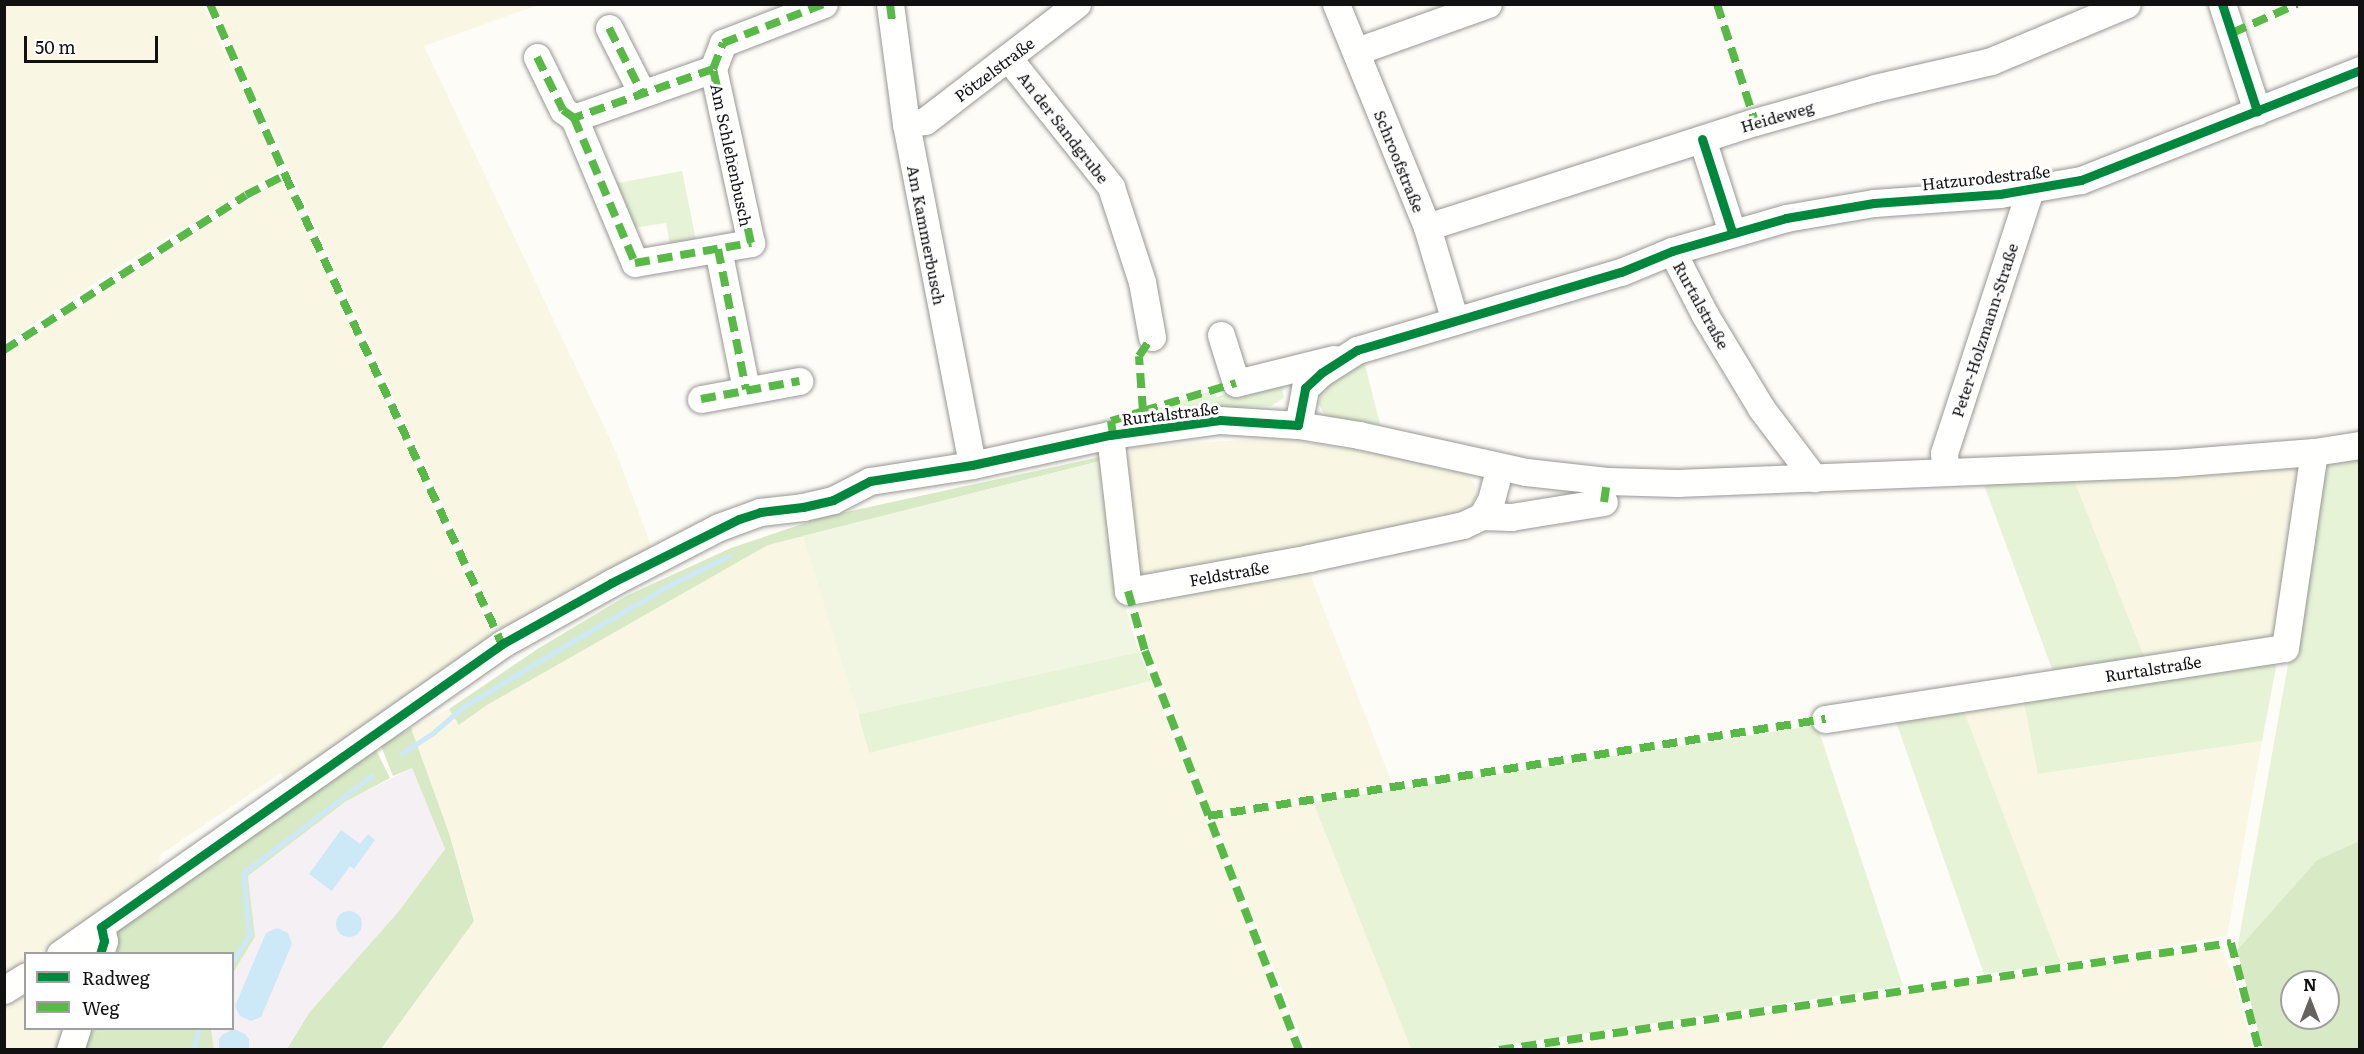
<!DOCTYPE html>
<html>
<head>
<meta charset="utf-8">
<style>
	body { margin:0 }
	#map { position:relative; width:2364px; height:1054px; overflow:hidden; background:#fdfcf7; font-family:Literata,serif }
	div>[style] { position:absolute }
	[style*='--x'] { left:calc(var(--x)*1px); top:calc(var(--y)*1px); width:calc(var(--w)*1px); rotate:calc(var(--a)*1deg) }
	.industrial>* { inset:0; background:#f5f0f3 }
	.farmland>* { inset:0; background:#f9f7e4 }
	.green>* { inset:0; background:#e7f3d7 }
	.forest>* { inset:0; background:#d8eac5 }
	.pitch>* { inset:0; background:#f0f6e1 }
	.water>* { inset:0; background:#cde8f7 }
	.round { border-radius:50% }
	.stream>* { height:5px; margin:-2.5px; padding:0 2.5px; transform-origin:2.5px; border-radius:2.5px; background:#cde8f7 }
	.roads { filter:drop-shadow(0 0 2px #979795) drop-shadow(0 0 2px #979795) }
	.minor>* { height:27px; margin:-13.5px; padding:0 13.5px; transform-origin:13.5px; border-radius:13.5px; background:#fffffe }
	.quiet>* { height:8px; margin-top:-4px; transform-origin:0; background:repeating-linear-gradient(90deg,#58b947 0 15px,transparent 0 23px) }
	.cycleway>* { height:9px; margin:-4.5px; padding:0 4.5px; transform-origin:4.5px; border-radius:4.5px; background:#00873e }
	span { translate:-50% -50%; white-space:nowrap; text-align:center; line-height:1.15; -webkit-text-stroke:6px #fff; paint-order:stroke }
	.street-label { font-size:16px; color:#111 }
	.frame { position:absolute; inset:0; border:6px solid #111; pointer-events:none }
	.legend { position:absolute; left:24px; top:952px; width:210px; height:78px; box-sizing:border-box; background:#fff; border:2px solid #a0a0a0; margin:0; padding:8px 10px; list-style:none; font-size:18px; color:#111 }
	.legend li { display:flex; align-items:center; gap:12px; height:30px }
	.legend b { width:30px; border:2px solid #a0a0a0 }
	.north { position:absolute; left:2280px; top:970px; width:60px; height:60px; box-sizing:border-box; background:#fff; border:2px solid #a0a0a0; border-radius:50%; rotate:0deg; font-size:16px; font-weight:700; line-height:24px; text-align:center; color:#111 }
	.north::after { content:''; display:block; margin:auto; width:21px; height:27px; background:#646362; clip-path:polygon(50% 0,100% 100%,50% 72%,0 100%) }
	.scale { position:absolute; left:24px; top:36px; width:134px; height:27px; box-sizing:border-box; border:3px solid #111; border-top:0; padding-left:8px; font-size:18px; line-height:21px; white-space:nowrap; color:#111; -webkit-text-stroke:4px #fff; paint-order:stroke }
</style>
</head>
<body>
<div id="map">
	<div class="industrial">
		<div style="clip-path:polygon(412px 768px,445px 849px,399px 911px,309px 1013px,287px 1049px,214px 1049px,211px 1029px,232px 1028px,233px 973px,255px 937px,248px 876px,345px 802px)"></div>
	</div>
	<div class="farmland">
		<div style="clip-path:polygon(5px 4px,203px 5px,279px 171px,120px 266px,5px 343px)"></div>
		<div style="clip-path:polygon(214px 5px,538px 5px,424px 46px,616px 452px,652px 548px,501px 631px)"></div>
		<div style="clip-path:polygon(283px 178px,493px 636px,285px 782px,281px 773px,161px 854px,155px 876px,39px 953px,26px 954px,25px 962px,5px 974px,5px 354px)"></div>
		<div style="clip-path:polygon(1276px 438px,1399px 456px,1467px 473px,1475px 486px,1475px 498px,1470px 507px,1457px 518px,1143px 580px,1139px 570px,1125px 473px,1131px 447px)"></div>
		<div style="clip-path:polygon(2308px 464px,2279px 641px,2147px 664px,2074px 480px)"></div>
		<div style="clip-path:polygon(803px 536px,823px 595px,869px 753px,1151px 681px,1297px 1049px,381px 1050px,474px 920px,449px 833px,411px 728px,449px 709px,460px 725px,487px 705px,768px 545px)"></div>
		<div style="clip-path:polygon(1306px 564px,1392px 783px,1211px 812px,1150px 649px,1135px 596px)"></div>
		<div style="clip-path:polygon(2022px 693px,2039px 774px,2262px 741px,2227px 936px,2061px 964px,1960px 701px)"></div>
		<div style="clip-path:polygon(1313px 802px,1411px 1049px,1306px 1049px,1214px 818px)"></div>
		<div style="clip-path:polygon(2210px 947px,2223px 952px,2232px 973px,2253px 1049px,1528px 1049px)"></div>
		<div style="clip-path:polygon(25px 990px,26px 1028px,72px 1029px,65px 1049px,5px 1049px,4px 1001px)"></div>
	</div>
	<div class="green">
		<div style="clip-path:polygon(682px 171px,697px 245px,671px 250px,666px 223px,626px 229px,607px 185px)"></div>
		<div style="clip-path:polygon(1364px 361px,1380px 424px,1334px 421px,1324px 414px,1319px 404px,1323px 383px)"></div>
		<div style="clip-path:polygon(1270px 380px,1282px 386px,1284px 398px,1271px 406px,1180px 410px,1116px 424px,1119px 421px,1214px 390px,1217px 397px,1230px 392px,1238px 398px,1271px 387px)"></div>
		<div style="clip-path:polygon(2359px 460px,2359px 841px,2317px 860px,2237px 950px,2294px 631px,2318px 466px)"></div>
		<div style="clip-path:polygon(2074px 480px,2147px 664px,2055px 677px,1984px 485px)"></div>
		<div style="clip-path:polygon(1139px 652px,1151px 681px,869px 753px,858px 714px)"></div>
		<div style="clip-path:polygon(2277px 662px,2262px 741px,2038px 774px,2022px 693px)"></div>
		<div style="clip-path:polygon(1960px 701px,2061px 964px,1984px 974px,1893px 713px)"></div>
		<div style="clip-path:polygon(1817px 725px,1903px 986px,1480px 1049px,1411px 1049px,1313px 802px)"></div>
	</div>
	<div class="forest">
		<div style="clip-path:polygon(1109px 455px,1112px 458px,768px 545px,487px 705px,459px 725px,449px 709px,539px 648px,626px 596px,731px 548px,823px 517px)"></div>
		<div style="clip-path:polygon(411px 728px,449px 833px,474px 921px,381px 1049px,287px 1049px,309px 1013px,399px 911px,445px 849px,412px 768px,393px 776px,381px 746px)"></div>
		<div style="clip-path:polygon(376px 750px,390px 778px,345px 802px,248px 876px,255px 937px,233px 973px,232px 954px,111px 954px,120px 927px)"></div>
		<div style="clip-path:polygon(evenodd,2359px 841px,2359px 1049px,2263px 1049px,2237px 950px,2317px 860px,2359px 841px,2292px 982px,2328px 982px,2328px 1018px,2292px 1018px,2292px 982px)"></div>
		<div style="clip-path:polygon(86px 1028px,211px 1029px,214px 1049px,79px 1050px)"></div>
	</div>
	<div class="pitch">
		<div style="clip-path:polygon(1112px 458px,1124px 602px,1139px 652px,858px 714px,803px 536px)"></div>
	</div>
	<div class="water">
		<div style="clip-path:polygon(341px 830px,360px 844px,368px 834px,375px 840px,354px 869px,350px 866px,332px 891px,309px 874px)"></div>
		<div class="round" style="left:336px;top:911px;width:26px;height:26px"></div>
		<div style="clip-path:polygon(277px 928px,288px 933px,292px 944px,261px 1017px,251px 1021px,240px 1016px,235px 1006px,266px 933px)"></div>
		<div style="clip-path:polygon(234px 1029px,245px 1034px,249px 1039px,249px 1049px,219px 1049px,219px 1039px,223px 1034px)"></div>
	</div>
	<div class="stream">
		<div style="--x:402;--y:753;--w:38;--a:-33"></div>
		<div style="--x:434;--y:732;--w:38;--a:-41"></div>
		<div style="--x:463;--y:707;--w:126;--a:-31"></div>
		<div style="--x:571;--y:642;--w:118;--a:-30"></div>
		<div style="--x:673;--y:583;--w:62;--a:-25.7"></div>
		<div style="--x:232;--y:963;--w:33;--a:-59"></div>
		<div style="--x:249;--y:935;--w:62;--a:-95.5"></div>
		<div style="--x:243;--y:873;--w:161;--a:-37.2"></div>
		<div style="--x:193;--y:1050;--w:23;--a:-75"></div>
	</div>
	<div class="roads">
		<div class="minor">
			<div style="--x:890;--y:4;--w:121;--a:82.4"></div>
			<div style="--x:906;--y:124;--w:347;--a:79"></div>
			<div style="--x:1336;--y:4;--w:241;--a:67.8"></div>
			<div style="--x:1427;--y:227;--w:98;--a:73.4"></div>
			<div style="--x:2222;--y:4;--w:113;--a:71.9"></div>
			<div style="--x:609;--y:28;--w:73;--a:63.1"></div>
			<div style="--x:1357;--y:51;--w:139;--a:-19.7"></div>
			<div style="--x:537;--y:57;--w:59;--a:63.9"></div>
			<div style="--x:563;--y:110;--w:14;--a:36"></div>
			<div style="--x:1009;--y:59;--w:164;--a:51.4"></div>
			<div style="--x:1111;--y:187;--w:100;--a:71.9"></div>
			<div style="--x:1142;--y:282;--w:56;--a:79.7"></div>
			<div style="--x:713;--y:69;--w:147;--a:160.6"></div>
			<div style="--x:574;--y:118;--w:157;--a:67.2"></div>
			<div style="--x:635;--y:263;--w:118;--a:-9.8"></div>
			<div style="--x:751;--y:243;--w:178;--a:-102.3"></div>
			<div style="--x:713;--y:69;--w:28;--a:-69"></div>
			<div style="--x:723;--y:43;--w:108;--a:-21.1"></div>
			<div style="--x:906;--y:124;--w:19;--a:-9"></div>
			<div style="--x:925;--y:121;--w:192;--a:-37.6"></div>
			<div style="--x:1702;--y:139;--w:98;--a:72.1"></div>
			<div style="--x:1427;--y:227;--w:344;--a:-17.8"></div>
			<div style="--x:1755;--y:122;--w:125;--a:-15.8"></div>
			<div style="--x:1875;--y:88;--w:119;--a:-13.1"></div>
			<div style="--x:1991;--y:61;--w:147;--a:-22.7"></div>
			<div style="--x:718;--y:249;--w:143;--a:78.7"></div>
			<div style="--x:1672;--y:251;--w:72;--a:62.7"></div>
			<div style="--x:1705;--y:315;--w:109;--a:58.9"></div>
			<div style="--x:1761;--y:408;--w:88;--a:52.9"></div>
			<div style="--x:1221;--y:335;--w:50;--a:72.6"></div>
			<div style="--x:1236;--y:383;--w:101;--a:-13.8"></div>
			<div style="--x:701;--y:399;--w:100;--a:-10.4"></div>
			<div style="--x:1298;--y:425;--w:38;--a:-79"></div>
			<div style="--x:1305;--y:388;--w:22;--a:-43"></div>
			<div style="--x:1321;--y:373;--w:43;--a:-32.6"></div>
			<div style="--x:1357;--y:350;--w:275;--a:-16.5"></div>
			<div style="--x:1621;--y:272;--w:55;--a:-22.4"></div>
			<div style="--x:1672;--y:251;--w:119;--a:-16.1"></div>
			<div style="--x:1786;--y:218;--w:89;--a:-9.7"></div>
			<div style="--x:1874;--y:203;--w:126;--a:-4.1"></div>
			<div style="--x:2000;--y:194;--w:82;--a:-9.8"></div>
			<div style="--x:2081;--y:180;--w:300;--a:-21.5"></div>
			<div style="--x:1110;--y:435;--w:157;--a:83.4"></div>
			<div style="--x:1128;--y:591;--w:184;--a:-10.3"></div>
			<div style="--x:1309;--y:558;--w:157;--a:-12.1"></div>
			<div style="--x:1463;--y:525;--w:21;--a:-25"></div>
			<div style="--x:1482;--y:516;--w:29;--a:2"></div>
			<div style="--x:1511;--y:517;--w:94;--a:-9.2"></div>
			<div style="--x:1945;--y:470;--w:17;--a:-93"></div>
			<div style="--x:1944;--y:453;--w:277;--a:-71.9"></div>
			<div style="--x:1482;--y:516;--w:18;--a:-61"></div>
			<div style="--x:1491;--y:500;--w:34;--a:-75"></div>
			<div style="--x:1825;--y:719;--w:465;--a:-8.8"></div>
			<div style="--x:2285;--y:648;--w:198;--a:-81.6"></div>
			<div style="--x:60;--y:954;--w:540;--a:-35.04"></div>
			<div style="--x:502;--y:644;--w:125;--a:-29.2"></div>
			<div style="--x:611;--y:583;--w:122;--a:-27.4"></div>
			<div style="--x:719;--y:527;--w:44;--a:-20.1"></div>
			<div style="--x:760;--y:512;--w:43;--a:-6.6"></div>
			<div style="--x:803;--y:507;--w:31;--a:-13"></div>
			<div style="--x:833;--y:500;--w:42;--a:-27.2"></div>
			<div style="--x:870;--y:481;--w:103;--a:-8.9"></div>
			<div style="--x:972;--y:465;--w:141;--a:-12.3"></div>
			<div style="--x:1110;--y:435;--w:111;--a:-7.8"></div>
			<div style="--x:1220;--y:420;--w:78;--a:3.7"></div>
			<div style="--x:1298;--y:425;--w:62;--a:9.3"></div>
			<div style="--x:1359;--y:435;--w:171;--a:12.5"></div>
			<div style="--x:1526;--y:472;--w:81;--a:6.3"></div>
			<div style="--x:1607;--y:481;--w:70;--a:1.6"></div>
			<div style="--x:1677;--y:483;--w:496;--a:-2.3"></div>
			<div style="--x:2173;--y:463;--w:141;--a:-4.5"></div>
			<div style="--x:2314;--y:452;--w:47;--a:-8.7"></div>
			<div style="--x:100;--y:954;--w:14;--a:-73"></div>
			<div style="--x:104;--y:941;--w:14;--a:-102"></div>
			<div style="--x:4;--y:990;--w:26;--a:-32"></div>
			<div style="--x:70;--y:1050;--w:23;--a:-72"></div>
		</div>
	</div>
	<div class="quiet">
		<div style="--x:210;--y:4;--w:187;--a:66.3"></div>
		<div style="--x:285;--y:175;--w:517;--a:65.17"></div>
		<div style="--x:890;--y:4;--w:17;--a:83"></div>
		<div style="--x:1717;--y:4;--w:124;--a:72.1"></div>
		<div style="--x:609;--y:28;--w:73;--a:63.1"></div>
		<div style="--x:2232;--y:33;--w:71;--a:-24"></div>
		<div style="--x:537;--y:57;--w:59;--a:63.9"></div>
		<div style="--x:563;--y:110;--w:14;--a:36"></div>
		<div style="--x:713;--y:69;--w:147;--a:160.6"></div>
		<div style="--x:574;--y:118;--w:157;--a:67.2"></div>
		<div style="--x:635;--y:263;--w:118;--a:-9.8"></div>
		<div style="--x:751;--y:243;--w:178;--a:-102.3"></div>
		<div style="--x:713;--y:69;--w:28;--a:-69"></div>
		<div style="--x:723;--y:43;--w:108;--a:-21.1"></div>
		<div style="--x:718;--y:249;--w:143;--a:78.7"></div>
		<div style="--x:4;--y:350;--w:287;--a:-32.6"></div>
		<div style="--x:246;--y:195;--w:44;--a:-27.1"></div>
		<div style="--x:701;--y:399;--w:100;--a:-10.4"></div>
		<div style="--x:1143;--y:411;--w:97;--a:-16.8"></div>
		<div style="--x:1113;--y:435;--w:14;--a:-98"></div>
		<div style="--x:1111;--y:421;--w:34;--a:-17"></div>
		<div style="--x:1143;--y:411;--w:55;--a:-94.2"></div>
		<div style="--x:1139;--y:356;--w:23;--a:-56"></div>
		<div style="--x:1604;--y:502;--w:21;--a:-82"></div>
		<div style="--x:1128;--y:591;--w:62;--a:74.2"></div>
		<div style="--x:1145;--y:651;--w:428;--a:68.9"></div>
		<div style="--x:1208;--y:816;--w:625;--a:-8.93"></div>
		<div style="--x:1499;--y:1050;--w:740;--a:-8.32"></div>
		<div style="--x:2231;--y:943;--w:111;--a:75.3"></div>
	</div>
	<div class="cycleway">
		<div style="--x:2222;--y:4;--w:113;--a:71.9"></div>
		<div style="--x:1702;--y:139;--w:98;--a:72.1"></div>
		<div style="--x:100;--y:954;--w:14;--a:-73"></div>
		<div style="--x:104;--y:941;--w:14;--a:-102"></div>
		<div style="--x:101;--y:927;--w:491;--a:-35.2"></div>
		<div style="--x:502;--y:644;--w:125;--a:-29.2"></div>
		<div style="--x:611;--y:583;--w:143;--a:-26.6"></div>
		<div style="--x:739;--y:519;--w:22;--a:-18"></div>
		<div style="--x:760;--y:512;--w:43;--a:-6.6"></div>
		<div style="--x:803;--y:507;--w:31;--a:-13"></div>
		<div style="--x:833;--y:500;--w:42;--a:-27.2"></div>
		<div style="--x:870;--y:481;--w:103;--a:-8.9"></div>
		<div style="--x:972;--y:465;--w:141;--a:-12.3"></div>
		<div style="--x:1110;--y:435;--w:111;--a:-7.8"></div>
		<div style="--x:1220;--y:420;--w:78;--a:3.7"></div>
		<div style="--x:1298;--y:425;--w:38;--a:-79"></div>
		<div style="--x:1305;--y:388;--w:22;--a:-43"></div>
		<div style="--x:1321;--y:373;--w:43;--a:-32.6"></div>
		<div style="--x:1357;--y:350;--w:275;--a:-16.5"></div>
		<div style="--x:1621;--y:272;--w:55;--a:-22.4"></div>
		<div style="--x:1672;--y:251;--w:119;--a:-16.1"></div>
		<div style="--x:1786;--y:218;--w:89;--a:-9.7"></div>
		<div style="--x:1874;--y:203;--w:126;--a:-4.1"></div>
		<div style="--x:2000;--y:194;--w:82;--a:-9.8"></div>
		<div style="--x:2081;--y:180;--w:300;--a:-21.5"></div>
	</div>
	<div class="street-label">
		<span style="left:994px;top:69px;rotate:-37deg">Pötzelstraße</span>
		<span style="left:1777px;top:116px;rotate:-16deg">Heideweg</span>
		<span style="left:1064px;top:127px;rotate:52deg">An der Sandgrube</span>
		<span style="left:732px;top:155px;rotate:78deg">Am Schlehenbusch</span>
		<span style="left:1400px;top:161px;rotate:68deg">Schroofstraße</span>
		<span style="left:1986px;top:177px;rotate:-6deg">Hatzurodestraße</span>
		<span style="left:927px;top:235px;rotate:79deg">Am Kammerbusch</span>
		<span style="left:1702px;top:305px;rotate:61deg">Rurtalstraße</span>
		<span style="left:1984px;top:330px;rotate:-72deg">Peter-Holzmann-Straße</span>
		<span style="left:1170px;top:413px;rotate:-7deg">Rurtalstraße</span>
		<span style="left:1229px;top:573px;rotate:-10deg">Feldstraße</span>
		<span style="left:2153px;top:668px;rotate:-9deg">Rurtalstraße</span>
	</div>
	<div class="frame"></div>
	<ul class="legend">
	<li><b style="height:8px;background:#00873e"></b>Radweg</li>
	<li><b style="height:8px;background:#58b947"></b>Weg</li>
	</ul>
	<div class="north">N</div>
	<div class="scale">50 m</div>
</div>
</body>
</html>
